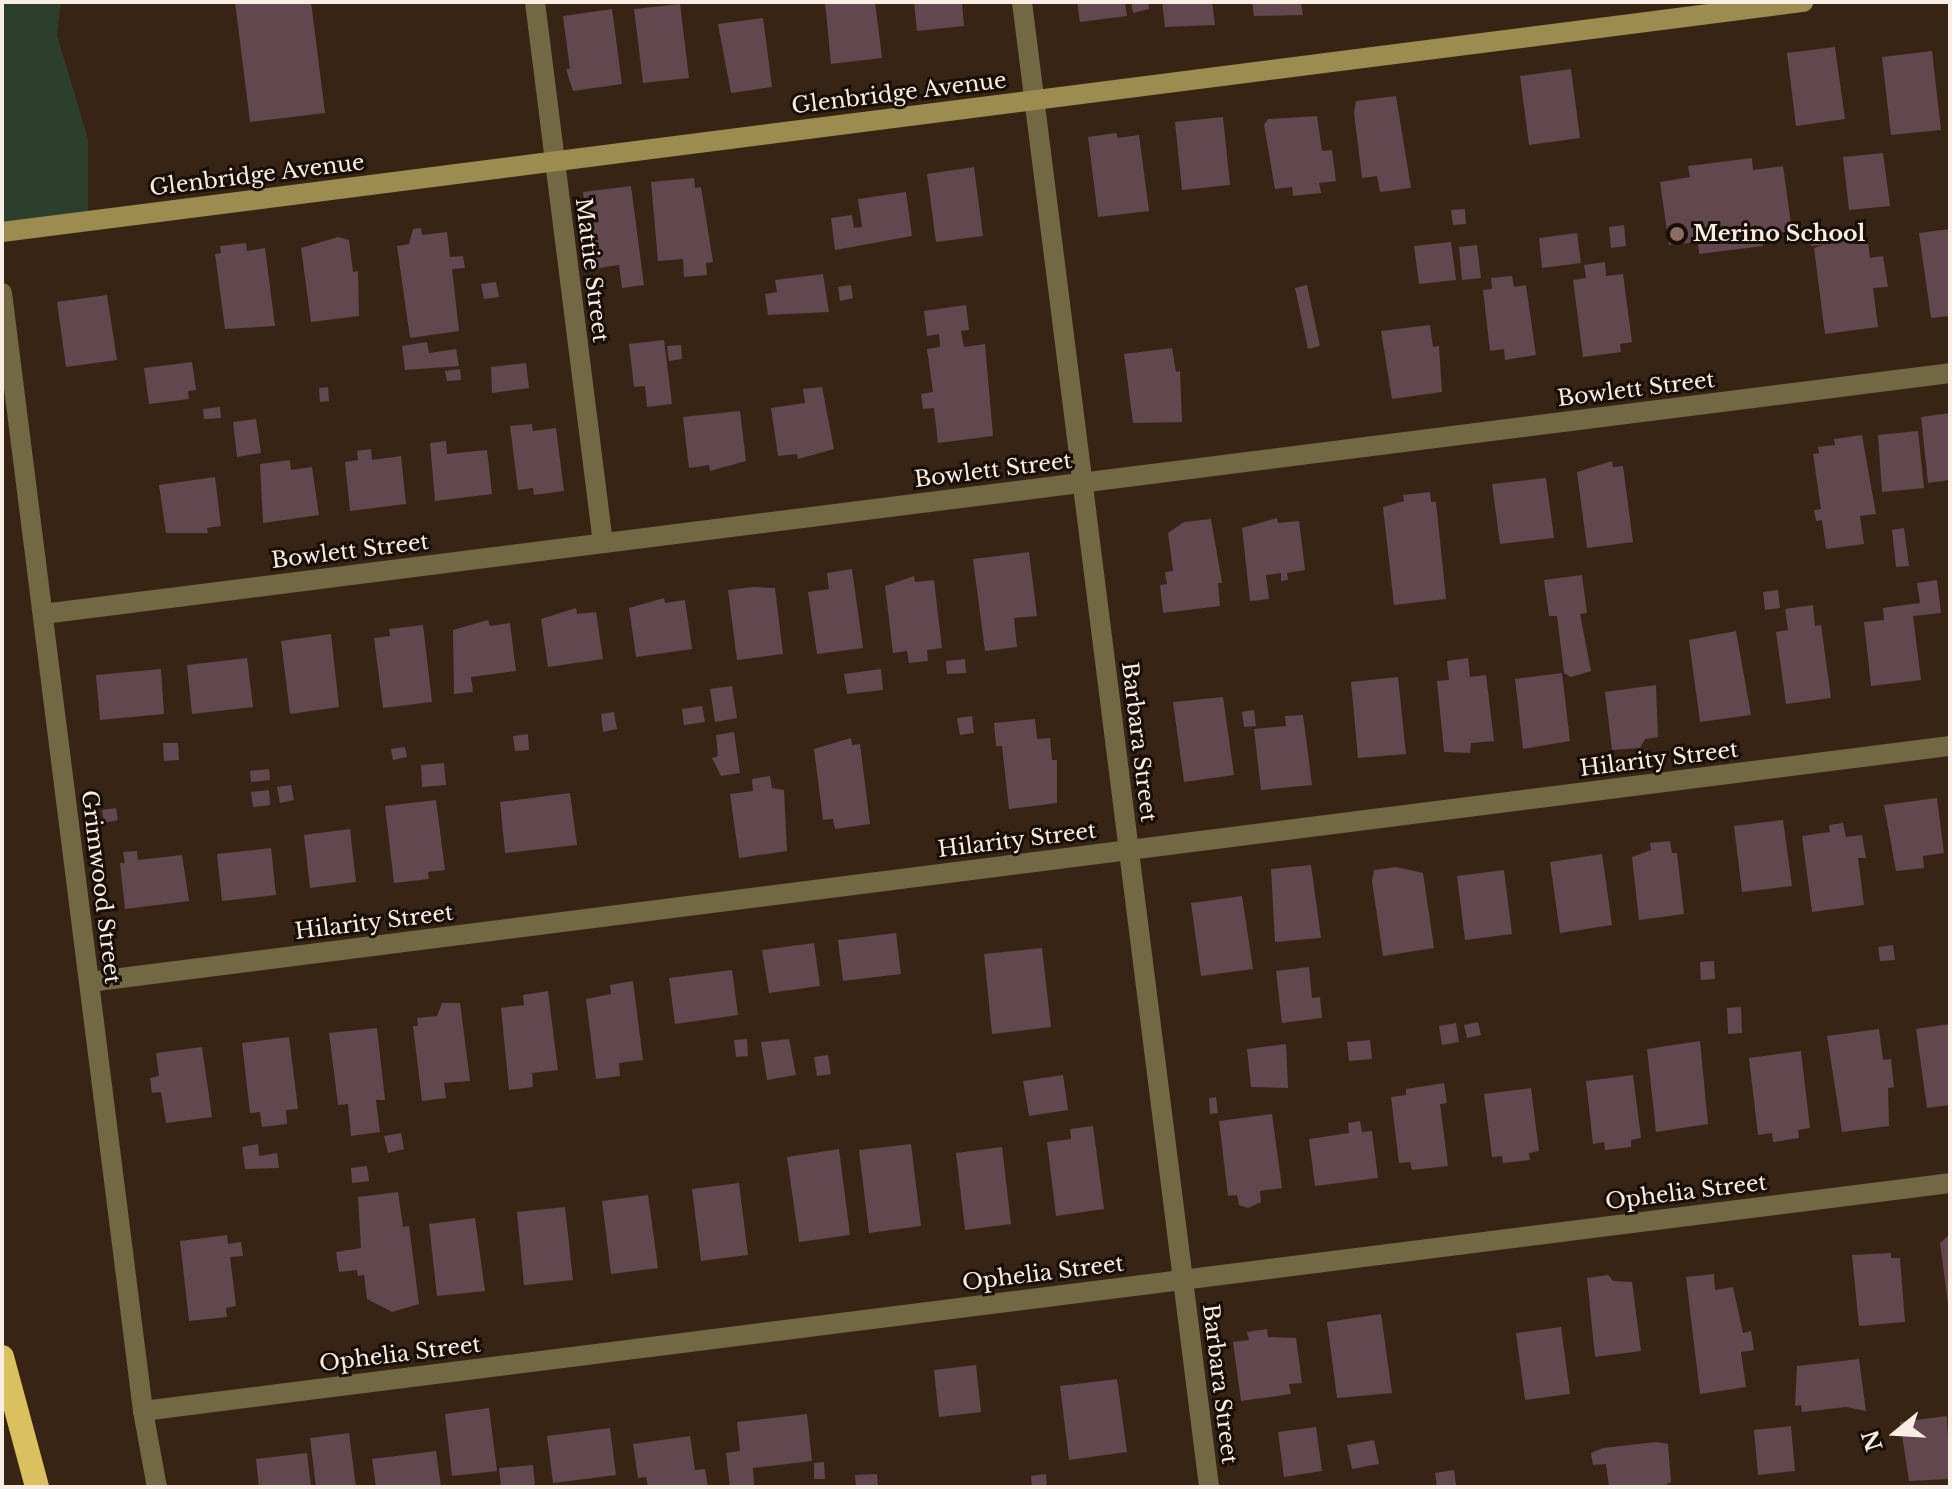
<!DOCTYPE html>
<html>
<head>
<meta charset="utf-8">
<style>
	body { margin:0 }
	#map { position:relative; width:1952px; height:1489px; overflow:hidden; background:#372415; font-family:"Libre Baskerville",serif }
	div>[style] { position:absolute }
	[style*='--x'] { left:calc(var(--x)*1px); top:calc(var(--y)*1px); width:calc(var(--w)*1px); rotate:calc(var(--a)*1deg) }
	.green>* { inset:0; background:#2c3f2d }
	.building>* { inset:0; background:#62474f }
	.minor>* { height:20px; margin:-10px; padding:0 10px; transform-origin:10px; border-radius:10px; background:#726844 }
	.secondary>* { height:20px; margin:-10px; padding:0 10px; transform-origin:10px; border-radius:10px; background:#9c8c4f }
	.motorway>* { height:24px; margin:-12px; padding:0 12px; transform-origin:12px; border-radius:12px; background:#dac05e }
	.dots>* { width:22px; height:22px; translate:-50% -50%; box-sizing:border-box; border:4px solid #180f09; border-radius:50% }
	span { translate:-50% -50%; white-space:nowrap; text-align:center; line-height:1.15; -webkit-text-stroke:6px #180f09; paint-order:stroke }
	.street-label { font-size:22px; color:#faede3 }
	.poi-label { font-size:22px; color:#faede3; font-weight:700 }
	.left { translate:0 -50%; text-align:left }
	.frame { position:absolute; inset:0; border:4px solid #faede3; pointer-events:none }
	.north { position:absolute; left:1856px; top:1393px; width:80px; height:80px; -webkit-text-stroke:6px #180f09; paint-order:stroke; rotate:252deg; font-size:22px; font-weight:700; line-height:32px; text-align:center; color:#faede3 }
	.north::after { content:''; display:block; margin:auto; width:28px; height:36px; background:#faede3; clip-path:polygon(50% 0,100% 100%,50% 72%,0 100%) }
</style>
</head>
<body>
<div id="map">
	<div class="green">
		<div style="clip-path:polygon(2px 2px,61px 2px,57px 35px,88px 139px,88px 210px,83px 220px,2px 231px)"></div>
	</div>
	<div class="building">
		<div style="clip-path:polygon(235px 2px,311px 2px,325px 113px,250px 122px)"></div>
		<div style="clip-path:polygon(825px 2px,875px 2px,882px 58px,831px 64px)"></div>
		<div style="clip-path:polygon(914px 2px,962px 2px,964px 26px,917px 31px)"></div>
		<div style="clip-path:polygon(1077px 2px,1125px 2px,1127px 16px,1080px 22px)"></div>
		<div style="clip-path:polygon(1131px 2px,1148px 2px,1149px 9px,1133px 13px)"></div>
		<div style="clip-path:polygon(1162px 2px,1212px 2px,1215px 25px,1165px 27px)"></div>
		<div style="clip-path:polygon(1252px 2px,1301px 2px,1303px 15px,1254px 16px)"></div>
		<div style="clip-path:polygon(680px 4px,689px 78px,643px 83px,634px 9px)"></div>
		<div style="clip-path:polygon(612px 9px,622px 84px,573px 91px,566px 69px,570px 69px,563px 16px)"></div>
		<div style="clip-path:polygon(763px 18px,772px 87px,731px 93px,718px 24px)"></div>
		<div style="clip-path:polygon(1835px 47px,1845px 119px,1796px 126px,1787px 53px)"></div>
		<div style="clip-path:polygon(1932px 51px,1941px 130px,1891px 135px,1882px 57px)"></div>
		<div style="clip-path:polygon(1571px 69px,1580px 138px,1529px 145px,1520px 76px)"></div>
		<div style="clip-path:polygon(1396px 96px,1411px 188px,1380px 192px,1377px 176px,1362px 178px,1354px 113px,1356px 101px)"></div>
		<div style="clip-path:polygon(1317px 116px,1322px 151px,1332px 150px,1336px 181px,1319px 183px,1321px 193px,1293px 196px,1292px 187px,1275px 189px,1264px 125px,1268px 119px)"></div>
		<div style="clip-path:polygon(1223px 117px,1230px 185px,1182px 190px,1175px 122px)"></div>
		<div style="clip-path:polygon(1116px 133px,1118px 138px,1139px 135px,1149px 211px,1098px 217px,1088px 137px)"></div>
		<div style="clip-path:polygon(1883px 153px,1890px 206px,1849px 210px,1843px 157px)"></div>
		<div style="clip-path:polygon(1752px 158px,1753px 170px,1783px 166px,1792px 231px,1761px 235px,1763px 246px,1699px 254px,1698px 242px,1669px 245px,1660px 182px,1690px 177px,1688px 166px)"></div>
		<div style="clip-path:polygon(974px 167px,983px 236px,936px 242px,927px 174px)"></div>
		<div style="clip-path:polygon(694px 178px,695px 188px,701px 187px,713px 262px,706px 263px,707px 275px,684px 277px,683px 259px,658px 261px,651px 182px)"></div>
		<div style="clip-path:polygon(631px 186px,644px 285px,622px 288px,619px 265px,593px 269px,583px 192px)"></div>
		<div style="clip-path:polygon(906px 192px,912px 236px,835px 250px,831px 218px,852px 215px,854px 228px,862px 227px,858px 199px)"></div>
		<div style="clip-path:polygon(1465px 209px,1466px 224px,1453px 225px,1451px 210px)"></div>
		<div style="clip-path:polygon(1624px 225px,1626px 246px,1611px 248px,1609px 227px)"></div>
		<div style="clip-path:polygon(421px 228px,422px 235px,447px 232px,450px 257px,463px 256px,465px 268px,452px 269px,459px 331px,410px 338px,397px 246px,409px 244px,413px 229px)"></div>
		<div style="clip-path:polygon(1950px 229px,1950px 316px,1931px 318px,1919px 233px)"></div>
		<div style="clip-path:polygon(1577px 233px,1581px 263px,1542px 268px,1539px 238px)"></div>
		<div style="clip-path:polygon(1823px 233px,1824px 245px,1811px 246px,1809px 234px)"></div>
		<div style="clip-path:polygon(1851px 236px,1852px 244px,1868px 242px,1870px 258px,1883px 256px,1888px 287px,1873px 288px,1878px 327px,1825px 334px,1814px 248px)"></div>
		<div style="clip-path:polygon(338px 237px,349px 240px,353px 272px,358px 271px,359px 316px,311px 322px,301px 248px)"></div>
		<div style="clip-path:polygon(1451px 242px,1456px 280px,1419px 284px,1414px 246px)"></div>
		<div style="clip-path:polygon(246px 243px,247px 251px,265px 248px,275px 326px,225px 329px,215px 254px,221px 253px,220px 246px)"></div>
		<div style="clip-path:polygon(1477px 245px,1481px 278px,1462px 280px,1459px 247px)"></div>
		<div style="clip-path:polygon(1605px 262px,1606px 276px,1623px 274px,1632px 342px,1620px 344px,1621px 352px,1583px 357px,1573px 280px,1586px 278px,1584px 265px)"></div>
		<div style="clip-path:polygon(823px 274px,829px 312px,768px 315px,765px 294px,777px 292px,775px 280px)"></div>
		<div style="clip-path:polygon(1512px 276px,1514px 287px,1526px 285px,1536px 355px,1505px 360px,1504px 349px,1490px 351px,1483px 290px,1492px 289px,1491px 278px)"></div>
		<div style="clip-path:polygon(496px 282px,499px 297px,484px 299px,481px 284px)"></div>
		<div style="clip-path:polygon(851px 285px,853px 298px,840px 301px,838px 287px)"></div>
		<div style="clip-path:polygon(1307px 285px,1320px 346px,1308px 349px,1295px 288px)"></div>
		<div style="clip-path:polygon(107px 295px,117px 360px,66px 367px,57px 302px)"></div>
		<div style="clip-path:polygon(966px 305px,969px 330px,961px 331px,964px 347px,985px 344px,993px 436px,938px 443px,934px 408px,923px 409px,921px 394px,933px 392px,927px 349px,940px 347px,939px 334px,927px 336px,924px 311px)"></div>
		<div style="clip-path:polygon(1430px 325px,1433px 347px,1439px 346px,1442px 392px,1392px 399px,1381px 331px)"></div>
		<div style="clip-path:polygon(664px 340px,672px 404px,647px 407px,645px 386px,634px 387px,629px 344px)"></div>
		<div style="clip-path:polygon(427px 342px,429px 353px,456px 349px,459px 366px,405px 370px,402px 346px)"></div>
		<div style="clip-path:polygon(681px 345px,682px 359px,669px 361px,667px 346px)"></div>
		<div style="clip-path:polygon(1172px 348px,1176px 372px,1180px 371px,1182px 422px,1133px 423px,1124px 354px)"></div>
		<div style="clip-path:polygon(192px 362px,196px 390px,188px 391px,189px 399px,149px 404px,144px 368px)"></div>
		<div style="clip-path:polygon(526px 363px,529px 388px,492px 393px,491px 367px)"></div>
		<div style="clip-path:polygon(460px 369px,461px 380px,447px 381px,445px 371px)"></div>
		<div style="clip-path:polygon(328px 387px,329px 401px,320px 402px,319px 388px)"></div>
		<div style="clip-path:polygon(822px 387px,834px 449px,798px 459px,797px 454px,778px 456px,771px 408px,805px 403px,803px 389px)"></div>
		<div style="clip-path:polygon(220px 407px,221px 418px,204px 419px,203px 409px)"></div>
		<div style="clip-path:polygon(740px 411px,746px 461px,710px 471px,709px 465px,689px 468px,683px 417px)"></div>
		<div style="clip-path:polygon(1950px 413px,1950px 480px,1928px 483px,1921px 417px)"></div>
		<div style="clip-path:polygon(256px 419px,261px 453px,237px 457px,233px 422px)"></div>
		<div style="clip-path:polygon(532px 424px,533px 431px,556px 428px,564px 491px,534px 495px,533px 488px,518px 490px,510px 426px)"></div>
		<div style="clip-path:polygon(1918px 431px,1924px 488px,1882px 492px,1878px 435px)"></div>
		<div style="clip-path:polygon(1862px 435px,1876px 514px,1860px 516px,1864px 544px,1826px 549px,1822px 520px,1816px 521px,1814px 510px,1821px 509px,1813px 454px,1819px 453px,1818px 447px,1835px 445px,1834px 439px)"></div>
		<div style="clip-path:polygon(446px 441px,447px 454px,487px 450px,492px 494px,435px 501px,430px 443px)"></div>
		<div style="clip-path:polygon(371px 449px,372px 460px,401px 456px,406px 504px,350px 511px,345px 462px,358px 460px,357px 451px)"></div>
		<div style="clip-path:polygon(290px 460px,291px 470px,312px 467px,319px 515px,263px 523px,260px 464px)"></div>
		<div style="clip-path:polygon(1612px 461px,1613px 467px,1623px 466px,1633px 542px,1587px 548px,1577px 472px)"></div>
		<div style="clip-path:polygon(215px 477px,221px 526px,207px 528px,208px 533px,166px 533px,159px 485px)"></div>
		<div style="clip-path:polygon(1546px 478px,1554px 538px,1500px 544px,1492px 484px)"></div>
		<div style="clip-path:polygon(1430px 492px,1431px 502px,1436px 502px,1446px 599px,1394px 605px,1383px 507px,1404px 501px,1403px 495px)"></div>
		<div style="clip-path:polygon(1277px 518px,1278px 523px,1299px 521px,1305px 570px,1287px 573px,1288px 580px,1281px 581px,1281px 573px,1266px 575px,1269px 599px,1250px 601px,1242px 528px)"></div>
		<div style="clip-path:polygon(1211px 519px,1222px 583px,1218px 583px,1220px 606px,1163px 613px,1160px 585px,1167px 584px,1165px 572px,1173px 571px,1168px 533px,1184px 522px)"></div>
		<div style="clip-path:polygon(1904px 528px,1909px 566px,1896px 567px,1892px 530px)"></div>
		<div style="clip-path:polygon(1029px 552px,1037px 616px,1014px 618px,1017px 647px,985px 651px,973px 559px)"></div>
		<div style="clip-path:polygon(852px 569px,863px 648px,817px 654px,808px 592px,829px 589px,827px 573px)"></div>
		<div style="clip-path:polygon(1582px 575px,1587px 613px,1580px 614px,1591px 671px,1571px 677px,1564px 673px,1557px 616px,1549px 616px,1544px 580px)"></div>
		<div style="clip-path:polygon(914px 576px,915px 582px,934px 580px,942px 648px,927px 650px,928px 661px,909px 663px,907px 651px,893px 653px,885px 586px)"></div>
		<div style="clip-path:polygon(1937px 580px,1941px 613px,1913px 616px,1921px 680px,1871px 686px,1864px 622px,1884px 620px,1883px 608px,1920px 603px,1917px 583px)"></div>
		<div style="clip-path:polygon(753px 587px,775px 588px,783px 654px,737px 660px,728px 590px)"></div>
		<div style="clip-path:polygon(1778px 590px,1780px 608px,1765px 610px,1763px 592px)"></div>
		<div style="clip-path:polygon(664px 598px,665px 603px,685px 600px,692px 649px,636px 657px,629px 608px)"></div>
		<div style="clip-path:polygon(1813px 605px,1815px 626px,1821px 625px,1831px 698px,1786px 704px,1776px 632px,1788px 630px,1785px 609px)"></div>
		<div style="clip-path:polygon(576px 608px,577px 614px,596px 612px,603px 659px,548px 667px,541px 619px)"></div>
		<div style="clip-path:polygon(488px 620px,490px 626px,510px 623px,516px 671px,471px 677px,473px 692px,454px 694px,453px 630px)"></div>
		<div style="clip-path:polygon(423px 625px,432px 702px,383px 708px,374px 638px,390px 636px,389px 629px)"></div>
		<div style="clip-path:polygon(1736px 631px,1751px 715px,1700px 722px,1689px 640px)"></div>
		<div style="clip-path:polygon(331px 634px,339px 707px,290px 714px,281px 641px)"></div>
		<div style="clip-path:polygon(247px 658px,253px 707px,192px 714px,187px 665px)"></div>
		<div style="clip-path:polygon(1468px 658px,1470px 677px,1486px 675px,1494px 741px,1471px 743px,1470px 753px,1444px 752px,1437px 681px,1449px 680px,1447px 661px)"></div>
		<div style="clip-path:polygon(965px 659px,966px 673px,947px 674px,946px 661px)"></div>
		<div style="clip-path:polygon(161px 669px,164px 714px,100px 720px,96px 675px)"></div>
		<div style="clip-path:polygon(881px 669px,883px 690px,847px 694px,844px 674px)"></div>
		<div style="clip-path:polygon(1562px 673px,1570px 741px,1523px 749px,1515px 679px)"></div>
		<div style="clip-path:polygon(1398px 677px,1406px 754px,1358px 758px,1351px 682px)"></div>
		<div style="clip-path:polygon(1656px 685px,1658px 737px,1645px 739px,1640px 748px,1612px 750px,1605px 692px)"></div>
		<div style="clip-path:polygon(732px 686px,737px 718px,715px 722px,710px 689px)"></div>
		<div style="clip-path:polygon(1223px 697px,1234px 775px,1184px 782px,1173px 702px)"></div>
		<div style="clip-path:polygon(702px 706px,705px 722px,684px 725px,682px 709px)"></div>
		<div style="clip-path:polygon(1254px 710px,1256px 726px,1244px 727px,1242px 712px)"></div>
		<div style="clip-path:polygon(614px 712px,617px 729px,603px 732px,601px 714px)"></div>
		<div style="clip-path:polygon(1303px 715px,1312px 785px,1261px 790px,1254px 729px,1286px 726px,1285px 716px)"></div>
		<div style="clip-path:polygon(972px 716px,974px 733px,960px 735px,957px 718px)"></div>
		<div style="clip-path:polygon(1035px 719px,1037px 739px,1050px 738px,1052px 760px,1057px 760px,1057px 803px,1009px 809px,1002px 746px,996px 746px,994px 723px)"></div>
		<div style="clip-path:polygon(734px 732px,740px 773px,721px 776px,712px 758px,718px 756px,716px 735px)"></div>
		<div style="clip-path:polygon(528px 734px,529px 750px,515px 751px,513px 736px)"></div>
		<div style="clip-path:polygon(851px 738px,852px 745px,860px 744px,870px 824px,835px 829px,833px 819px,823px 820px,814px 749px)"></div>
		<div style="clip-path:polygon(163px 743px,178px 743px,179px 760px,164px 761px)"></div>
		<div style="clip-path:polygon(405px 747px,407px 757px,393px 760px,391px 749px)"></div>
		<div style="clip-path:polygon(444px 763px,446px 785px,422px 787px,421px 765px)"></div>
		<div style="clip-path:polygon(269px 769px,270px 780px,251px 782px,250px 771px)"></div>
		<div style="clip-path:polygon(770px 776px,772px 788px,784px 790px,787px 851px,739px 858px,730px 794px,753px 791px,752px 779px)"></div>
		<div style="clip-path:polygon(291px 785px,294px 800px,280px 803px,277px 787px)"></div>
		<div style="clip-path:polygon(269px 790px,270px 805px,253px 807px,251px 792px)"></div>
		<div style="clip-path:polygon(570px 793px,577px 845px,505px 853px,500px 802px)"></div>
		<div style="clip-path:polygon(1937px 798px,1944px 853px,1923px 856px,1924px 868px,1896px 871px,1884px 805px)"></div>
		<div style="clip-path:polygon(436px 800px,445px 870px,428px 872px,429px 879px,394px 883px,385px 806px)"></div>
		<div style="clip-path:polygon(116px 808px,118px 820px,104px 823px,102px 810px)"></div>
		<div style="clip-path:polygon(1783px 820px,1792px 886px,1742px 892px,1734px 826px)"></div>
		<div style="clip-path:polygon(1843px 823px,1846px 837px,1862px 835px,1866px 858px,1858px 858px,1864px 905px,1812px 912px,1802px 836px,1830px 832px,1829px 825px)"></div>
		<div style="clip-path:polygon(350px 829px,356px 882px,310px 888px,304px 835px)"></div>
		<div style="clip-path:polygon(1670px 841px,1672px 853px,1677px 853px,1684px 914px,1639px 920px,1632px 857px,1651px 850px,1650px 843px)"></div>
		<div style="clip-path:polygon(271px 848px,276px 895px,222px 901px,217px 854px)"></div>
		<div style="clip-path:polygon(137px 851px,138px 860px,182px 855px,189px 901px,125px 909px,120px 863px,125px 863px,123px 852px)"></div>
		<div style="clip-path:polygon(1602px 854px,1612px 925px,1560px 933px,1550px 862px)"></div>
		<div style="clip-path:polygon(1311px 865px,1321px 938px,1275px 942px,1271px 869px)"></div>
		<div style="clip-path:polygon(1396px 867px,1423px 873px,1434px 948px,1383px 956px,1372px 881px,1374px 870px)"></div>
		<div style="clip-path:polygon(1504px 870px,1512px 934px,1465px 940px,1457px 876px)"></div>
		<div style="clip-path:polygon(1242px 896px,1253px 969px,1201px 976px,1191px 903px)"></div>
		<div style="clip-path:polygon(896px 933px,901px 974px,843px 981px,838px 940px)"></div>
		<div style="clip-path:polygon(814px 943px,820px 986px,769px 993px,762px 950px)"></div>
		<div style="clip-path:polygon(1893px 945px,1895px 960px,1880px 961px,1878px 947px)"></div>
		<div style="clip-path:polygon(1042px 948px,1051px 1027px,992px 1034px,984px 954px)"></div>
		<div style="clip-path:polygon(1714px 961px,1715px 979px,1701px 980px,1700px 962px)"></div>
		<div style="clip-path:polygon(1309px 967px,1312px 998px,1320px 997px,1322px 1018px,1282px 1023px,1276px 971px)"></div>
		<div style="clip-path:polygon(732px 970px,738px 1015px,675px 1024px,669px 978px)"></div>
		<div style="clip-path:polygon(633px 981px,643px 1060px,619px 1063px,620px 1076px,596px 1079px,586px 999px,611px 994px,610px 985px)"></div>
		<div style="clip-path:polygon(548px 991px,558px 1070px,532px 1073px,533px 1087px,509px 1090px,501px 1008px,524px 1005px,523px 995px)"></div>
		<div style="clip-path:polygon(442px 1003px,460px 1003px,470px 1081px,444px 1083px,446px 1098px,422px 1101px,413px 1026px,418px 1026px,417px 1018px,437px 1016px)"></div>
		<div style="clip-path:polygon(1741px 1007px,1742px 1033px,1728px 1034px,1727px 1008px)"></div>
		<div style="clip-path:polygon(1478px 1022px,1481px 1035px,1467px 1038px,1464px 1025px)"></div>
		<div style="clip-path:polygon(1456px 1023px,1459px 1042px,1442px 1045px,1439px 1026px)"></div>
		<div style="clip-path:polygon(1950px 1024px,1950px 1105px,1927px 1108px,1916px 1029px)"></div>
		<div style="clip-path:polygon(377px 1028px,385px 1100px,376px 1100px,380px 1132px,351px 1136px,348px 1104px,338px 1105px,329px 1033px)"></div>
		<div style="clip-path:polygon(1879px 1029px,1883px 1060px,1891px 1059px,1894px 1087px,1888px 1088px,1889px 1126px,1842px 1132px,1827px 1036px)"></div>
		<div style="clip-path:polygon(289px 1037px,298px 1109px,286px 1110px,287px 1124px,262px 1127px,260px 1112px,250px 1113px,242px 1043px)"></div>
		<div style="clip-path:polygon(747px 1039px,748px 1056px,736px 1057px,734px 1040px)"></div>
		<div style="clip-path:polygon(789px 1039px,796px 1075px,767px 1080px,761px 1042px)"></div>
		<div style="clip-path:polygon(1370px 1040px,1372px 1059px,1349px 1061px,1347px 1042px)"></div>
		<div style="clip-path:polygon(1700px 1041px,1708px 1124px,1656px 1132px,1647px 1049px)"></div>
		<div style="clip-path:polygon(1286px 1044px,1288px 1088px,1251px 1087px,1247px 1049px)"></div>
		<div style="clip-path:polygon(202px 1047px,212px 1117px,166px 1123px,161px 1092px,152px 1093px,150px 1078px,159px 1076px,156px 1053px)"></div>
		<div style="clip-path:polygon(1801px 1051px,1810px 1128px,1798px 1130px,1799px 1138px,1773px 1142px,1772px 1133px,1758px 1135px,1749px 1058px)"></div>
		<div style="clip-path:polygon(828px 1055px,831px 1074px,817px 1076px,814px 1057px)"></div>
		<div style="clip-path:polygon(1063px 1075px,1068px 1110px,1029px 1116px,1023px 1081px)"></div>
		<div style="clip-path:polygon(1633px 1075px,1641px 1138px,1631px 1140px,1631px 1147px,1605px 1150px,1604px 1142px,1593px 1144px,1586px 1081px)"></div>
		<div style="clip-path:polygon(1444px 1083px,1447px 1103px,1440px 1104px,1448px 1166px,1412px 1170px,1410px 1162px,1399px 1163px,1391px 1097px,1406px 1095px,1406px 1089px)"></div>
		<div style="clip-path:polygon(1531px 1088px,1539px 1151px,1529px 1153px,1530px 1160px,1503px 1163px,1502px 1156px,1492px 1157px,1484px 1094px)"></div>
		<div style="clip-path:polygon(1216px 1097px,1218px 1113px,1210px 1114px,1209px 1098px)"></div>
		<div style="clip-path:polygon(1272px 1114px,1282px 1188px,1260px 1191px,1261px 1202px,1248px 1208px,1239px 1205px,1237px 1195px,1228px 1196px,1219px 1121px)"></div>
		<div style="clip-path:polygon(1360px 1121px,1362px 1132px,1372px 1131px,1378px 1178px,1315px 1186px,1309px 1139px,1349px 1133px,1348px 1123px)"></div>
		<div style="clip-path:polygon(1093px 1126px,1104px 1209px,1056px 1216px,1047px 1142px,1071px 1139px,1070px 1129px)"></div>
		<div style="clip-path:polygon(401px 1133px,404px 1149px,388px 1153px,384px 1136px)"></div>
		<div style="clip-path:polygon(258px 1144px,259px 1156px,277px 1153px,279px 1168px,245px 1169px,242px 1147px)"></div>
		<div style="clip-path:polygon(911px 1144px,921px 1226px,869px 1233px,859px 1150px)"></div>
		<div style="clip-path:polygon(1002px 1147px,1011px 1224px,965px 1230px,956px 1153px)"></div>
		<div style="clip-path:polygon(839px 1149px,850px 1235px,799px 1242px,787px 1157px)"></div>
		<div style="clip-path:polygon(367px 1166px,369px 1181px,352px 1183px,351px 1168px)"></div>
		<div style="clip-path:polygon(739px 1183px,748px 1255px,701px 1261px,692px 1189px)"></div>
		<div style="clip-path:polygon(398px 1192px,403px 1227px,409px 1226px,419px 1304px,392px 1312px,367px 1299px,364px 1275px,358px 1276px,357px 1270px,339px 1272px,336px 1252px,361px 1248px,358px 1197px)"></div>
		<div style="clip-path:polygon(648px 1195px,658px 1268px,611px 1274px,602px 1201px)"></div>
		<div style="clip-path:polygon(565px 1207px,573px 1280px,524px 1285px,517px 1212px)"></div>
		<div style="clip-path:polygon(475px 1218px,485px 1291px,437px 1296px,429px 1224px)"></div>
		<div style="clip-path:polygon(1950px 1234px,1950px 1304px,1948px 1304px,1940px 1243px)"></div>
		<div style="clip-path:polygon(227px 1235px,228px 1244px,241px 1242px,243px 1256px,230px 1257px,236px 1306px,226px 1308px,227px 1317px,189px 1321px,180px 1241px)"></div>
		<div style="clip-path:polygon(1891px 1253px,1891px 1258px,1900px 1258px,1905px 1322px,1859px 1326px,1852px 1255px)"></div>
		<div style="clip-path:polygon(1714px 1274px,1715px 1290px,1733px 1287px,1743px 1333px,1751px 1331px,1754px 1350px,1741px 1352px,1746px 1387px,1700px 1394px,1686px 1277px)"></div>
		<div style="clip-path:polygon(1608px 1275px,1613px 1281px,1632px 1282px,1641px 1351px,1595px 1357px,1587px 1278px)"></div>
		<div style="clip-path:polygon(1381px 1314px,1392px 1393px,1337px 1398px,1327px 1322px)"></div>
		<div style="clip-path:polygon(1561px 1327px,1570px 1394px,1525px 1400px,1516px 1333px)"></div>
		<div style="clip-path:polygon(1267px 1329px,1268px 1337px,1296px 1338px,1302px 1383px,1289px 1384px,1291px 1394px,1241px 1401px,1233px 1342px,1249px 1340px,1247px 1332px)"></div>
		<div style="clip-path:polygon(1859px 1359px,1866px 1411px,1846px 1407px,1802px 1412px,1801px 1405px,1795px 1406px,1797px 1366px)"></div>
		<div style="clip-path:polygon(976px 1365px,981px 1412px,939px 1417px,934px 1370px)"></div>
		<div style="clip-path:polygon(1117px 1379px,1127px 1452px,1069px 1460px,1060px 1386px)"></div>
		<div style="clip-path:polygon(489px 1408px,497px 1471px,452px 1476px,445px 1414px)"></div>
		<div style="clip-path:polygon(807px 1414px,812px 1461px,753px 1468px,754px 1485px,730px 1487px,726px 1453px,740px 1451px,737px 1422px)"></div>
		<div style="clip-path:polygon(1947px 1416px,1950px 1479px,1909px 1481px,1900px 1422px)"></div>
		<div style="clip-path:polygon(1791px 1426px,1795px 1471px,1758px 1475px,1754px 1430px)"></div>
		<div style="clip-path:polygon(1316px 1427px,1322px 1471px,1284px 1477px,1278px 1432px)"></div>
		<div style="clip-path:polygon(610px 1428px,616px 1475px,553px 1483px,547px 1436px)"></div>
		<div style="clip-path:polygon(349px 1433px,356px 1487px,316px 1487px,310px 1438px)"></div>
		<div style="clip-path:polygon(690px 1436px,695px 1470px,705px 1469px,708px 1487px,648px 1487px,646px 1477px,638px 1478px,633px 1444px)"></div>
		<div style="clip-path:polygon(1374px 1440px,1379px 1464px,1352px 1469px,1347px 1445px)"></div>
		<div style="clip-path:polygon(1656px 1442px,1668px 1444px,1671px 1482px,1662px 1487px,1609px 1487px,1606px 1464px,1593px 1465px,1591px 1453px,1603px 1448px)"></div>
		<div style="clip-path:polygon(436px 1451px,441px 1487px,376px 1487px,372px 1459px)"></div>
		<div style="clip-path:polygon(307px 1453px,311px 1487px,259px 1487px,256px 1459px)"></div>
		<div style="clip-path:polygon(824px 1462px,825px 1479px,814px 1479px,814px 1463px)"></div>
		<div style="clip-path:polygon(533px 1465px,535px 1487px,501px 1487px,499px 1468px)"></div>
		<div style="clip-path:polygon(1454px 1470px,1456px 1485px,1437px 1487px,1435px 1473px)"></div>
		<div style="clip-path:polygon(877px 1474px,878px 1487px,856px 1487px,855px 1475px)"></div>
		<div style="clip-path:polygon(1046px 1474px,1047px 1487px,1032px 1487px,1031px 1476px)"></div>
	</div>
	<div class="minor">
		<div style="--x:535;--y:2;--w:545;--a:82.84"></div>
		<div style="--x:1022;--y:2;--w:1497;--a:82.82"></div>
		<div style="--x:2;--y:293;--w:1127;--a:82.81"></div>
		<div style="--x:143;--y:1411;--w:77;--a:79.6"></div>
		<div style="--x:43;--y:614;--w:1922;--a:-7.2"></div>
		<div style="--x:89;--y:982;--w:1876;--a:-7.23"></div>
		<div style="--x:143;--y:1411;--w:1821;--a:-7.19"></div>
	</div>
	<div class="secondary">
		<div style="--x:2;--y:232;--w:1816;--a:-7.28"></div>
	</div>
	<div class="motorway">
		<div style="--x:2;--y:1357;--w:135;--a:74.9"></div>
	</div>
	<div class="dots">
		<div style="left:1677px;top:234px;background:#8d6e63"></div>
	</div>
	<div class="street-label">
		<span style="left:899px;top:93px;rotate:-7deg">Glenbridge Avenue</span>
		<span style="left:257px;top:175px;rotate:-7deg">Glenbridge Avenue</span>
		<span style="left:592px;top:270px;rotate:83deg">Mattie Street</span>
		<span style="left:1636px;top:389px;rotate:-7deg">Bowlett Street</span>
		<span style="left:993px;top:470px;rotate:-7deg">Bowlett Street</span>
		<span style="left:350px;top:551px;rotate:-7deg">Bowlett Street</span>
		<span style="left:1139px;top:742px;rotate:83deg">Barbara Street</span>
		<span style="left:1659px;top:759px;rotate:-7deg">Hilarity Street</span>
		<span style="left:1017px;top:840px;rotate:-7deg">Hilarity Street</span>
		<span style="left:101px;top:887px;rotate:83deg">Grimwood Street</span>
		<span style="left:374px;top:922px;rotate:-7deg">Hilarity Street</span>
		<span style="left:1686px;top:1192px;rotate:-7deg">Ophelia Street</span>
		<span style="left:1043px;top:1273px;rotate:-7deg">Ophelia Street</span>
		<span style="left:400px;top:1354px;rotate:-7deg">Ophelia Street</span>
		<span style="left:1220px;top:1384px;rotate:83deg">Barbara Street</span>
	</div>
	<div class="poi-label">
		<span class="left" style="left:1693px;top:234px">Merino School</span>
	</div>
	<div class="frame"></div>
	<div class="north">N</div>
</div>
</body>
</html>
